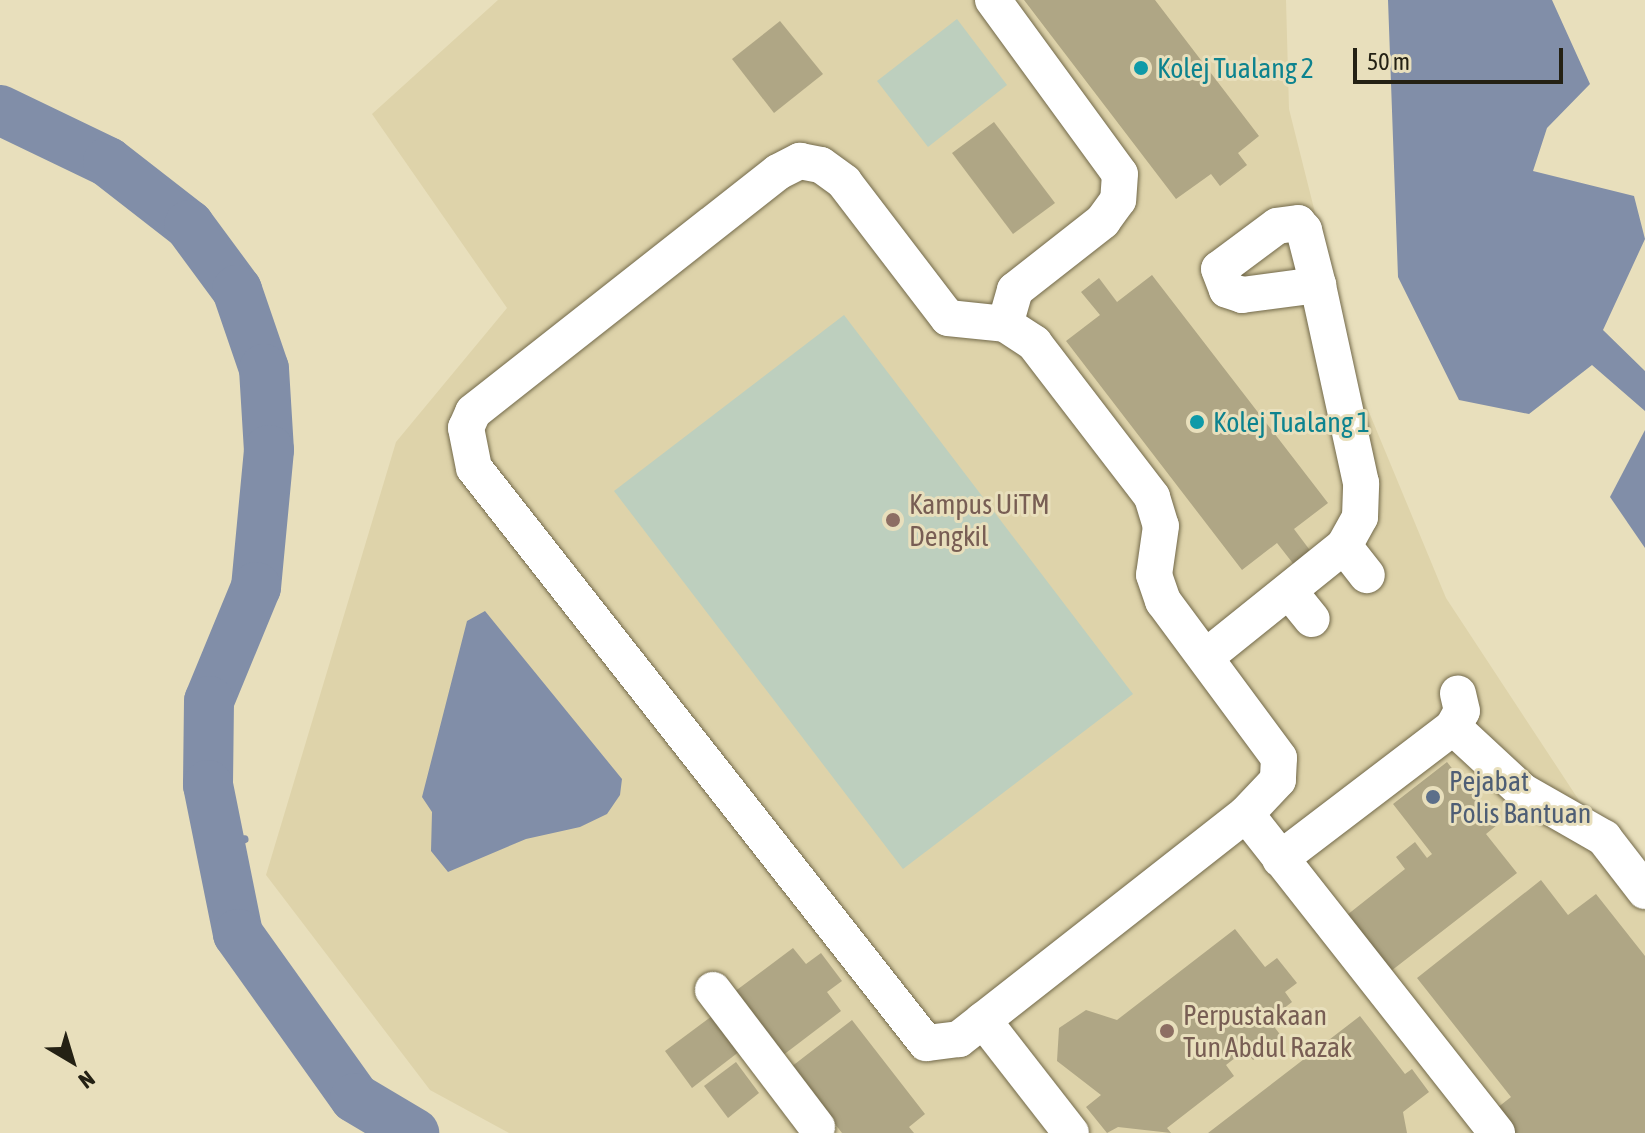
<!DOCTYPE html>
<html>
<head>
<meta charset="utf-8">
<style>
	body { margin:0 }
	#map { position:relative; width:1645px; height:1133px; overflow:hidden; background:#e8dfbc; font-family:"Asap Condensed",sans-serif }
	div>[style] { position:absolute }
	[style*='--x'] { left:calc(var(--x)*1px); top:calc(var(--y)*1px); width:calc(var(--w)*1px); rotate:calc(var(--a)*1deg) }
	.built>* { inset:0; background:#ded3aa }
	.green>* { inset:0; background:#bdcfbe }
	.water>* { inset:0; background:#818ea8 }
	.stream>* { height:8px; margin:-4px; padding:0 4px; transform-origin:4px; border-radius:4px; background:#818ea8 }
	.river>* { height:50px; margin:-25px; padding:0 25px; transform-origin:25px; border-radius:25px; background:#818ea8 }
	.building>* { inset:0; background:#afa685 }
	.roads { filter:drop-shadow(0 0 2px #72694a) drop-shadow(0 0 2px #72694a) }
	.minor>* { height:36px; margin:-18px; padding:0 18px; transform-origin:18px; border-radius:18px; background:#fff }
	.dots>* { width:22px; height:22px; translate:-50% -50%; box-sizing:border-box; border:4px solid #e8dfbc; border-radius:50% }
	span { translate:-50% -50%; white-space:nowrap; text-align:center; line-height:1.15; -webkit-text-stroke:6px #e8dfbc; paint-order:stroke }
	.culture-label { font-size:28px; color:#0d838f }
	.left { translate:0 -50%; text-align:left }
	.education-label { font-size:28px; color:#785e54 }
	.service-label { font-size:28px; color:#4e5e75 }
	.north { position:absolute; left:32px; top:1021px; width:80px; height:80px; -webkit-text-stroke:6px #e8dfbc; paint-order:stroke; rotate:142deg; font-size:22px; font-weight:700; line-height:32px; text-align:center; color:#242114 }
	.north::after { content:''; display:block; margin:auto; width:28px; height:36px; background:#242114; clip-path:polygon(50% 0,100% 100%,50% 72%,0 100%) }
	.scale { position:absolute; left:1353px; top:48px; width:210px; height:36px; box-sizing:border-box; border:4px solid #242114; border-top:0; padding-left:10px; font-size:24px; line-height:28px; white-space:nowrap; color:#242114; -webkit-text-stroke:6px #e8dfbc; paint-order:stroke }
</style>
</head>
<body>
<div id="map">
	<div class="built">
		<div style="clip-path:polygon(498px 0,1286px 0,1289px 109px,1359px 388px,1446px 598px,1588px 814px,1645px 872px,1645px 1133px,509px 1133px,430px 1090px,266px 875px,396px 442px,507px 308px,372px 114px)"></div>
	</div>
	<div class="green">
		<div style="clip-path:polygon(957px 19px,1007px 85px,928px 147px,877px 81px)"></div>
		<div style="clip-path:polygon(844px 315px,1133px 694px,903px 869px,614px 491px)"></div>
	</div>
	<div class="water">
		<div style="clip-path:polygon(1388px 0,1552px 0,1590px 84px,1547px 128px,1533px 171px,1634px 196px,1645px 239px,1603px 330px,1645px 371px,1645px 411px,1592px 365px,1529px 414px,1459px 400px,1398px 277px)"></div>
		<div style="clip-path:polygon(1645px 430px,1645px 548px,1610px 497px)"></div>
		<div style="clip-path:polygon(485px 611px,622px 779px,620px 795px,607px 814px,580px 827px,526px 839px,448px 872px,431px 851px,432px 812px,422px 797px,467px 621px)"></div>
	</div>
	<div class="stream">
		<div style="--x:220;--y:844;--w:25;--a:-11"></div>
	</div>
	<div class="river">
		<div style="--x:0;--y:110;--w:120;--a:25.7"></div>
		<div style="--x:108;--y:162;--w:103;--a:37.9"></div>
		<div style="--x:189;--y:225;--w:81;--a:53.6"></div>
		<div style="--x:237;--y:290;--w:83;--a:71.1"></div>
		<div style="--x:264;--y:369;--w:81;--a:86.5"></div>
		<div style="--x:269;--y:450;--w:138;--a:95.4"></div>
		<div style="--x:256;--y:587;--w:123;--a:112.4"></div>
		<div style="--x:209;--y:701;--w:84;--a:90.7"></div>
		<div style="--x:208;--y:785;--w:152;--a:78.6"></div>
		<div style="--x:238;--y:934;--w:201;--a:54.5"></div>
		<div style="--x:355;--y:1098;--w:69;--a:30.7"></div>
	</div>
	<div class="building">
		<div style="clip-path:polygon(1024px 0,1155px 0,1259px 136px,1238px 153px,1247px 165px,1220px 186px,1211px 174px,1176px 199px)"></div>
		<div style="clip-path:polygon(780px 21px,823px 74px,774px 113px,732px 59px)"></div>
		<div style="clip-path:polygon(994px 122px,1055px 203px,1013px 234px,952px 153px)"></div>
		<div style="clip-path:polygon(1152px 275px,1328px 503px,1294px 529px,1312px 553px,1295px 566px,1277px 543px,1242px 570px,1066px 341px,1100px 315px,1081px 292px,1099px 278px,1117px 302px)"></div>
		<div style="clip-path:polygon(1447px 762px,1497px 825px,1486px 834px,1517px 873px,1391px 971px,1347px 915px,1405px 869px,1396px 857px,1415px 842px,1427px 858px,1432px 854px,1393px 804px)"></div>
		<div style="clip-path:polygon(1541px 880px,1568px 915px,1596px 894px,1645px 956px,1645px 1133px,1509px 1133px,1492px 1112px,1511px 1097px,1417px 978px)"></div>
		<div style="clip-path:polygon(1235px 929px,1265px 967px,1277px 958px,1297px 983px,1285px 992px,1292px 1002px,1269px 1020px,1282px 1037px,1253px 1060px,1245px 1050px,1226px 1065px,1234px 1076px,1167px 1128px,1171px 1133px,1118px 1127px,1107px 1133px,1086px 1107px,1101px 1095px,1057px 1061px,1059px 1028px,1086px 1010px,1117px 1020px)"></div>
		<div style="clip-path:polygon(793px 948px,806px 964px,821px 953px,842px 981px,827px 992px,841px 1011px,778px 1059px,730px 995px)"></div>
		<div style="clip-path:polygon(712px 1016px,740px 1051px,692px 1088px,665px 1051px)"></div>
		<div style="clip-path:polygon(1360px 1016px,1405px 1074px,1412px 1069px,1429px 1092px,1403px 1112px,1407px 1133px,1208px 1133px)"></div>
		<div style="clip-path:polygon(852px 1020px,925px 1114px,909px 1127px,914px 1133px,842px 1133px,791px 1067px)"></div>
		<div style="clip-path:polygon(736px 1062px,759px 1093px,728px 1118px,704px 1086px)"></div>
	</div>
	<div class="roads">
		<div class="minor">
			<div style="--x:993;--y:0;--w:215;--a:53.9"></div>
			<div style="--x:1120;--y:174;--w:26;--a:94"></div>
			<div style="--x:1118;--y:200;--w:26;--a:126"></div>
			<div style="--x:1103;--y:221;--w:112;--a:141.9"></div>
			<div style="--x:1015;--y:290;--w:35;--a:106"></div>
			<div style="--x:1344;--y:546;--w:37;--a:52"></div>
			<div style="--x:1289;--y:591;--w:36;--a:51"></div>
			<div style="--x:1207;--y:656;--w:176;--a:-38.8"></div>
			<div style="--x:1344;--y:546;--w:33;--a:-61"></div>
			<div style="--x:1360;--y:517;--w:34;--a:-88"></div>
			<div style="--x:1361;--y:483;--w:203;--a:-102.3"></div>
			<div style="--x:1318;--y:285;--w:57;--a:-104.3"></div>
			<div style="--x:1304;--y:230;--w:9;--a:-131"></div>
			<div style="--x:1298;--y:223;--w:21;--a:172"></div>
			<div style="--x:1277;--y:226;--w:72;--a:143.4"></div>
			<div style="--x:1219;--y:269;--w:22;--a:69"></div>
			<div style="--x:1227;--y:290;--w:16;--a:18"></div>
			<div style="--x:1242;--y:295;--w:77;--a:-7.5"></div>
			<div style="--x:1453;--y:727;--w:94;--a:42.8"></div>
			<div style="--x:1522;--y:791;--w:95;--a:29.8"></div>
			<div style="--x:1604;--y:838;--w:67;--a:52.3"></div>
			<div style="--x:1246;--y:814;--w:365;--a:141.9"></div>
			<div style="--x:959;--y:1039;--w:33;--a:173"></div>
			<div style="--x:926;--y:1043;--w:731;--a:-128.17"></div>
			<div style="--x:474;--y:468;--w:41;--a:-101.3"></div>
			<div style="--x:466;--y:428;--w:17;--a:-66"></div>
			<div style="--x:473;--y:412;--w:388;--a:-38.2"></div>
			<div style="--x:778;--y:172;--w:25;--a:-27"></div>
			<div style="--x:800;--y:161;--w:21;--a:11"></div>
			<div style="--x:821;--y:165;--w:29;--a:36"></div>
			<div style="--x:844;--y:182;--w:171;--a:52.6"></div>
			<div style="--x:948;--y:318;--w:57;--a:6"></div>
			<div style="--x:1005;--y:324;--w:35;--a:33"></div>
			<div style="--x:1034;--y:343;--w:194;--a:52.5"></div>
			<div style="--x:1152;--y:497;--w:30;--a:73"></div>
			<div style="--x:1161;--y:526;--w:49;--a:98.1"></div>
			<div style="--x:1154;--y:575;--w:28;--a:71"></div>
			<div style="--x:1163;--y:601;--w:195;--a:53.5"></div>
			<div style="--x:1279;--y:758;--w:22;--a:93"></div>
			<div style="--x:1278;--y:780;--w:47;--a:133.3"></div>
			<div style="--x:1246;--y:814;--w:406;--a:51.8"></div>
			<div style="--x:1280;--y:859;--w:218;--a:-37.3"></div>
			<div style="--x:1453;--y:727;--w:18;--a:-61"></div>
			<div style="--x:1462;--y:711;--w:18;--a:-103"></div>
			<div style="--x:713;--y:990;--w:172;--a:52.8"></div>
			<div style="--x:983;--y:1020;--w:143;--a:52.1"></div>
		</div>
	</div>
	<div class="dots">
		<div style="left:1141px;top:68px;background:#0f9aa8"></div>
		<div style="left:1197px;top:422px;background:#0f9aa8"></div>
		<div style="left:893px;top:520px;background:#8d6e63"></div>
		<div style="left:1433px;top:797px;background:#5c6f8a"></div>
		<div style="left:1167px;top:1031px;background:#8d6e63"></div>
	</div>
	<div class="culture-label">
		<span class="left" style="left:1157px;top:68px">Kolej Tualang 2</span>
		<span class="left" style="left:1213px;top:422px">Kolej Tualang 1</span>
	</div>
	<div class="education-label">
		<span class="left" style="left:909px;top:520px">Kampus UiTM<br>Dengkil</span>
		<span class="left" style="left:1183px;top:1031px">Perpustakaan<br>Tun Abdul Razak</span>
	</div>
	<div class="service-label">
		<span class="left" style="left:1449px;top:797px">Pejabat<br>Polis Bantuan</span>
	</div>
	<div class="north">N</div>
	<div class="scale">50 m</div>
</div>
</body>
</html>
